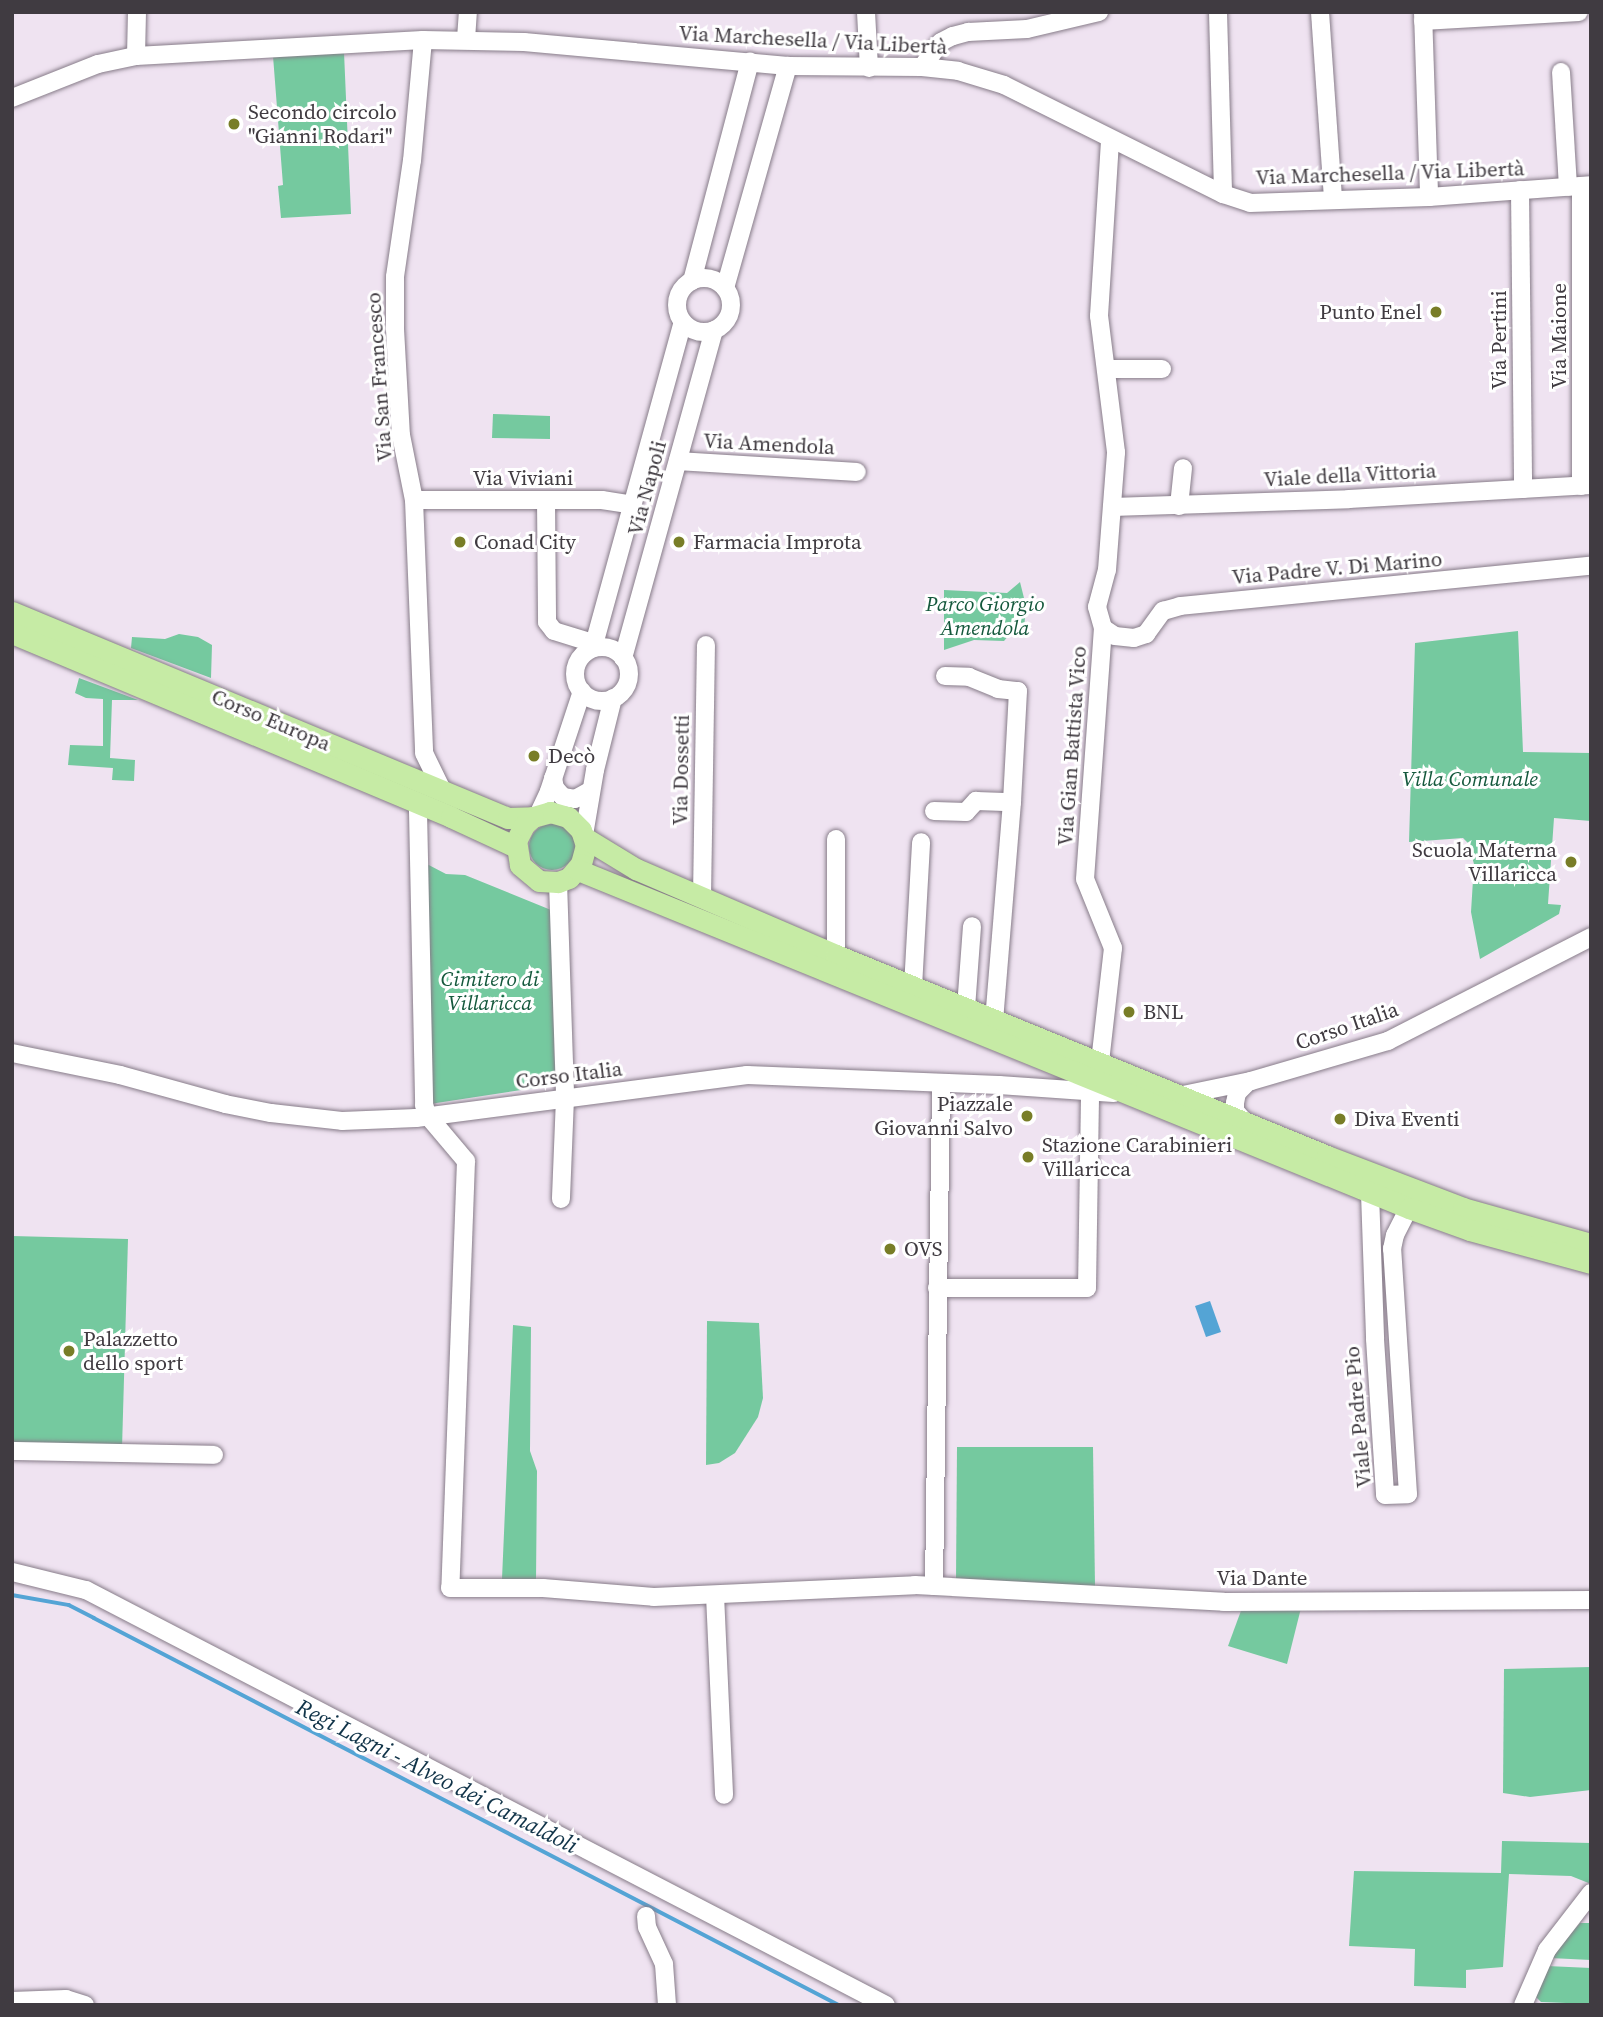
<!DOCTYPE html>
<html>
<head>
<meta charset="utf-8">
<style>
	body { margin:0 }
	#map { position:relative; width:1603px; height:2017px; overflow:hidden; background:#efe3f1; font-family:"Source Serif 4",serif }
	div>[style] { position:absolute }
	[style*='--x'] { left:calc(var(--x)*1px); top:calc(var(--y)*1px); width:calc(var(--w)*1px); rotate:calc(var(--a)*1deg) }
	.green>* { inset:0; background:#75c99f }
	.round { border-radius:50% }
	.water>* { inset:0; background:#54a4d5 }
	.stream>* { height:3.5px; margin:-1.75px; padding:0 1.75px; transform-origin:1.75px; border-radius:1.75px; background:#54a4d5 }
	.roads { filter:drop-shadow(0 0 2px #877c89) drop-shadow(0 0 2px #877c89) }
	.minor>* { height:18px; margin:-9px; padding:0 9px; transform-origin:9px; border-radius:9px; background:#fff }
	.minor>.ring { margin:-9px; padding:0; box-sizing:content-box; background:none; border:18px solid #fff; border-radius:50% }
	.major>* { height:21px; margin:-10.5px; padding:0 10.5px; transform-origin:10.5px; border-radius:10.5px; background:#c6eba5 }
	.dots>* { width:19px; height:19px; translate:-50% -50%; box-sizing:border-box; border:4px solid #fff; border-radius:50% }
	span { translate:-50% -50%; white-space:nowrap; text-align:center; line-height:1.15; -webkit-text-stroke:6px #fff; paint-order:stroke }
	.street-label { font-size:21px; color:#403b41 }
	.poi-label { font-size:21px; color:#403b41 }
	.left { translate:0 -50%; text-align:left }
	.right { translate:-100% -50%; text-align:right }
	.park-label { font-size:21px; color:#14583c; font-style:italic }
	.water-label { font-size:23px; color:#103348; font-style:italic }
	.frame { position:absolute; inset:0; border:14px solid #403b41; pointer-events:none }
</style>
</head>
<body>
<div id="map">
	<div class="green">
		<div style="clip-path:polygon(344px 52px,351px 214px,281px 218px,278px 186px,283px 185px,273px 56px)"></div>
		<div style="clip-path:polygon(493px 414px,550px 416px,550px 439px,492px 438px)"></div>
		<div style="clip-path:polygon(1020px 582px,1026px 606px,1024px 629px,1009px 635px,1004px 641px,974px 640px,944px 650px,944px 590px,1007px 593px)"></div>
		<div style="clip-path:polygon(1518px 631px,1523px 752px,1591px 753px,1591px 821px,1554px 818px,1548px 904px,1561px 905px,1559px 914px,1480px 959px,1471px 912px,1474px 864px,1468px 843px,1463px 838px,1409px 842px,1415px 643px)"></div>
		<div style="clip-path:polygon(179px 634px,198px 637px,212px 645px,211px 678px,131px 648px,132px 637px,165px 639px)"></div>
		<div style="clip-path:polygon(79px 678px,138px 700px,112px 700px,110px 758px,135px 760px,134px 781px,112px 780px,113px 768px,68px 765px,70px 745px,103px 746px,103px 699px,86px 698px,75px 693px)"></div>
		<div class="round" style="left:529px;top:824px;width:46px;height:46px"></div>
		<div style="clip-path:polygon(423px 862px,446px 874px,465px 875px,551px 910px,555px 1071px,547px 1086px,430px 1104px)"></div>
		<div style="clip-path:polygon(12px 1236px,128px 1239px,122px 1448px,12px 1445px)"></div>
		<div style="clip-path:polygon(707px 1321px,759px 1323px,763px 1398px,758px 1417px,735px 1453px,719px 1463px,706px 1465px)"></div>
		<div style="clip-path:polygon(513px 1325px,531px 1327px,530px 1451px,537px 1471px,536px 1582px,502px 1579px)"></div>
		<div style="clip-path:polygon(957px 1447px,1093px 1447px,1095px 1586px,956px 1581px)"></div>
		<div style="clip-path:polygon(1242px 1608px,1301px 1608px,1287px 1664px,1228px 1646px)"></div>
		<div style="clip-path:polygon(1591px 1667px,1591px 1790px,1530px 1797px,1503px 1793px,1504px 1669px)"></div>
		<div style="clip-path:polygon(1502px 1841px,1591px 1843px,1591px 1884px,1571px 1876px,1509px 1874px,1503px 1967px,1466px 1970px,1466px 1988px,1414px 1986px,1415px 1949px,1349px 1946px,1354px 1871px,1501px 1873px)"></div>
		<div style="clip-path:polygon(1580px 1923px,1591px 1923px,1591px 1960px,1550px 1958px)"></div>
		<div style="clip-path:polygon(1547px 1966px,1591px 1968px,1591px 2004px,1541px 2002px,1536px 1997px)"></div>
	</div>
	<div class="water">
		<div style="clip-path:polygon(1210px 1301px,1221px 1332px,1206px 1337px,1195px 1306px)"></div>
	</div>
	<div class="stream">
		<div style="--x:12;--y:1595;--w:58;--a:10"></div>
		<div style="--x:69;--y:1605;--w:28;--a:27"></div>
		<div style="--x:94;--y:1618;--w:840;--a:27.45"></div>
	</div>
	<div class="roads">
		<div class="minor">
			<div style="--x:866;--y:12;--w:56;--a:86.9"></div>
			<div style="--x:1218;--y:12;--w:182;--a:88.4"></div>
			<div style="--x:1320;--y:12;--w:188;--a:86"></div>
			<div style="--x:1423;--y:12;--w:185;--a:88.1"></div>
			<div style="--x:1423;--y:21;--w:156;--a:-3.3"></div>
			<div style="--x:466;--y:39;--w:27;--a:-86"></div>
			<div style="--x:423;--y:40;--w:121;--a:95.2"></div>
			<div style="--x:412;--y:160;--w:118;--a:98.3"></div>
			<div style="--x:395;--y:277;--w:52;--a:90"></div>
			<div style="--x:395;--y:329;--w:106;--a:86.8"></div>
			<div style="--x:401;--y:435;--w:66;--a:78.7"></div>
			<div style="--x:414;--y:500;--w:253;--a:87.7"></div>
			<div style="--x:424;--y:753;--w:43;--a:64"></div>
			<div style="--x:136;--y:56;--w:44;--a:-88.7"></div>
			<div style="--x:922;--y:67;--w:31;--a:-53"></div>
			<div style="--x:941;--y:42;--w:13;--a:-27"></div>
			<div style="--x:953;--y:36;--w:16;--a:-15"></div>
			<div style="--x:968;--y:32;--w:59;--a:-2.9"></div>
			<div style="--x:1027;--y:29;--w:74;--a:-13.3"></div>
			<div style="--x:1561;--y:72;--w:115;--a:86.5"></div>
			<div style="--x:12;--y:98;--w:92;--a:-21.6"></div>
			<div style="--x:98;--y:64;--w:39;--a:-12"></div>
			<div style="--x:136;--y:56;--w:287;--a:-3.2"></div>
			<div style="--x:423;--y:40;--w:101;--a:1.1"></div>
			<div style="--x:524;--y:42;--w:265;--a:5.2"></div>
			<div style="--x:788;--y:66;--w:134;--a:0.4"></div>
			<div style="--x:922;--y:67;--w:36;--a:6"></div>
			<div style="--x:958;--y:71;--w:48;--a:16.9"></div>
			<div style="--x:1004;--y:85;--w:245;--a:26.5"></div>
			<div style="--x:1223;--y:194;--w:28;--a:18"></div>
			<div style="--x:1250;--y:203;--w:179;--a:-1.9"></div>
			<div style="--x:1429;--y:197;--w:162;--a:-4.2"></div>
			<div style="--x:1581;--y:186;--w:300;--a:90"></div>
			<div style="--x:1520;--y:190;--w:299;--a:89.4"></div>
			<div class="ring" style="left:677px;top:278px;width:36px;height:36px"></div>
			<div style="--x:692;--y:281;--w:227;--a:-75.2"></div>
			<div style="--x:725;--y:288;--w:231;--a:-74.2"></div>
			<div style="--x:1108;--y:369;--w:54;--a:0"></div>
			<div style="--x:678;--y:461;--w:179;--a:3.5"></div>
			<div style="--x:414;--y:500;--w:188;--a:0"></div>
			<div style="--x:602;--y:500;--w:30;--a:9"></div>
			<div style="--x:546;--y:500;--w:122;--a:89.5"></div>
			<div style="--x:547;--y:622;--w:11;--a:52"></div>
			<div style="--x:554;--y:631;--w:41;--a:17.1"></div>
			<div style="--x:1179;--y:506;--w:38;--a:-84"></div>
			<div style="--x:1112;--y:507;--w:237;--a:-1.9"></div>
			<div style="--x:1349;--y:499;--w:242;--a:-3.3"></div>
			<div style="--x:1103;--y:628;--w:14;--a:34"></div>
			<div style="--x:1115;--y:636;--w:19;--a:6"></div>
			<div style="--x:1134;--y:638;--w:13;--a:-18"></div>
			<div style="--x:1146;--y:634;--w:29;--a:-54"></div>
			<div style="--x:1163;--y:611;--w:18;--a:-16"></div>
			<div style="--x:1180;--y:606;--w:413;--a:-5.6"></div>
			<div class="ring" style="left:575px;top:647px;width:36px;height:36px"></div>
			<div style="--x:593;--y:648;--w:338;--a:-74.6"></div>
			<div style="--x:623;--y:658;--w:340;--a:-74.5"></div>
			<div style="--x:945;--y:676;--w:24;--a:2"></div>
			<div style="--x:969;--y:677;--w:31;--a:22"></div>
			<div style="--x:998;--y:689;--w:20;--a:6"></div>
			<div style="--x:1018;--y:691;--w:111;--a:93.1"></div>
			<div style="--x:553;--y:778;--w:10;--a:79"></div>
			<div style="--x:555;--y:788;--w:12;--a:48"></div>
			<div style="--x:563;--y:797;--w:12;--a:9"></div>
			<div style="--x:575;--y:799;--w:18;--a:-29"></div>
			<div style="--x:422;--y:805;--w:7;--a:124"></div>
			<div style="--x:418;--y:811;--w:294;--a:88.8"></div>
			<div style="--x:424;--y:1105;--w:12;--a:70"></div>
			<div style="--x:428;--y:1116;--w:59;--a:49.8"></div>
			<div style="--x:466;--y:1161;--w:427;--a:92.1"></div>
			<div style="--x:450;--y:1588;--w:93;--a:0"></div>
			<div style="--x:543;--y:1588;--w:111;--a:4.6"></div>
			<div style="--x:654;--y:1597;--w:261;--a:-2.6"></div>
			<div style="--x:915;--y:1585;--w:309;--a:3.1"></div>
			<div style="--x:1224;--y:1602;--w:367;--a:-0.3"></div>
			<div style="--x:934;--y:811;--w:32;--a:2"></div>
			<div style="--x:966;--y:812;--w:15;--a:-48"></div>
			<div style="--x:976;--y:801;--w:36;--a:2"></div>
			<div style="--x:1012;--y:802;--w:218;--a:94.7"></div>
			<div style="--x:538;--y:815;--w:26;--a:-65"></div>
			<div style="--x:549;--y:791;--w:105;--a:-71.7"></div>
			<div style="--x:584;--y:835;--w:66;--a:-80.4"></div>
			<div style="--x:595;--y:770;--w:74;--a:-76"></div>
			<div style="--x:836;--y:839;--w:116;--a:90"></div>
			<div style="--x:558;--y:882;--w:216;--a:88.1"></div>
			<div style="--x:565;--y:1098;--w:101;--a:92.3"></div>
			<div style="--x:702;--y:897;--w:252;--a:-89.1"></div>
			<div style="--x:913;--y:987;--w:145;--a:-86.8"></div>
			<div style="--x:966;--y:1008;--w:82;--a:-85.8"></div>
			<div style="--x:12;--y:1053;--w:110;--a:11.5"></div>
			<div style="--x:120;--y:1075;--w:109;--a:15.4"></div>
			<div style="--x:225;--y:1104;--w:47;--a:11.1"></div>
			<div style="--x:271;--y:1113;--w:71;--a:6.4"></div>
			<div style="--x:342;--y:1121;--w:74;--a:-2.3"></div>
			<div style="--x:416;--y:1118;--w:334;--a:-7.4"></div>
			<div style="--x:747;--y:1075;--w:252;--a:2.3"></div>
			<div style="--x:999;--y:1085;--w:115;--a:4"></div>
			<div style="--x:1100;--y:1062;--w:115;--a:-83.5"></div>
			<div style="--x:1113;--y:948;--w:74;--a:-112.1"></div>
			<div style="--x:1085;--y:879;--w:252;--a:-85.9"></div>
			<div style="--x:1103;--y:628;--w:22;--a:-106"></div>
			<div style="--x:1097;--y:607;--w:38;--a:-75"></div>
			<div style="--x:1107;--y:570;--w:118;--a:-85.6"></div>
			<div style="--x:1116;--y:452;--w:137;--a:-97.1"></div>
			<div style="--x:1099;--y:316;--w:177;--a:-86.4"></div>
			<div style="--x:1183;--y:1095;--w:69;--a:-11.6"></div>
			<div style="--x:1251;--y:1081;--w:143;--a:-16.3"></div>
			<div style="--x:1388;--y:1041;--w:228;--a:-27.1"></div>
			<div style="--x:1244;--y:1121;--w:13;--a:-132"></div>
			<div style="--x:1235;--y:1111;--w:8;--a:-90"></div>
			<div style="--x:1235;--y:1103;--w:10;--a:-79"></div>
			<div style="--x:1237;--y:1093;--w:16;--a:-45"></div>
			<div style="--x:1370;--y:1193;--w:146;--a:88"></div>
			<div style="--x:1375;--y:1339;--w:156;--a:86.3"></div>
			<div style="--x:1385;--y:1495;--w:23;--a:-2"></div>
			<div style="--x:1408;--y:1494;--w:246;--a:-93.7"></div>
			<div style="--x:1392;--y:1249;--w:14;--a:-78"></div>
			<div style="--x:1395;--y:1235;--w:30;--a:-63"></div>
			<div style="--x:937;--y:1288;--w:150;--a:0"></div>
			<div style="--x:1087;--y:1288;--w:198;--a:-89.1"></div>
			<div style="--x:12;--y:1451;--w:202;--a:1.1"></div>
			<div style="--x:12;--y:1572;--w:76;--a:13.7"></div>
			<div style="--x:86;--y:1590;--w:901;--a:27.42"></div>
			<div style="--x:934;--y:1586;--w:503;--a:-89.2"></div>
			<div style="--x:715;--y:1595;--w:200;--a:87.4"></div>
			<div style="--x:646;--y:1916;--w:11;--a:85"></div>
			<div style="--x:647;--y:1927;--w:41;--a:65.3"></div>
			<div style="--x:664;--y:1964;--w:41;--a:85.8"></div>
			<div style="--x:12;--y:2001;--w:54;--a:-2.1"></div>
			<div style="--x:66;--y:1999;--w:20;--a:18"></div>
			<div style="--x:1523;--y:2005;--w:60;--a:-66.4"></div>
			<div style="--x:1547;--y:1950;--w:72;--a:-52.3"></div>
		</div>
		<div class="major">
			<div style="--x:12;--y:612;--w:537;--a:22.55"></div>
			<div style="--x:508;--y:818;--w:25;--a:-2"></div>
			<div style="--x:533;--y:817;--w:18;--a:-16"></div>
			<div style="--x:550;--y:812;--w:19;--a:16"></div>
			<div style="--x:568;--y:817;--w:18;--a:45"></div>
			<div style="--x:581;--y:830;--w:16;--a:72"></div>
			<div style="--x:586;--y:845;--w:20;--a:105"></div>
			<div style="--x:581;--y:864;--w:18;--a:131"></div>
			<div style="--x:569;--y:878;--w:12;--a:160"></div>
			<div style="--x:558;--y:882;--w:19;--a:-177"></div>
			<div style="--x:539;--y:881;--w:25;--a:-140"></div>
			<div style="--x:520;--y:865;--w:24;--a:-99"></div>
			<div style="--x:516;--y:841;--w:18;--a:-63"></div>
			<div style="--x:524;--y:825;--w:12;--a:-42"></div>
			<div style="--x:12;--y:633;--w:476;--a:22.7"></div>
			<div style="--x:451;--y:817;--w:72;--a:24.8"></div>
			<div style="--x:585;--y:838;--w:60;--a:31.3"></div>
			<div style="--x:636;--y:869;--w:218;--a:23.3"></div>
			<div style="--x:836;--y:955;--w:531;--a:22.26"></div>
			<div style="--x:1327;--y:1156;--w:146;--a:20.9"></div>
			<div style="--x:1463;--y:1208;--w:133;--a:15.7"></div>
			<div style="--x:578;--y:870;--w:897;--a:22.13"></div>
			<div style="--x:1409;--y:1208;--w:65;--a:19.8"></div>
			<div style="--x:1470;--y:1230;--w:125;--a:15.3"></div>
		</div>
	</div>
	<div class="dots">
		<div style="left:234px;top:124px;background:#787d27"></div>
		<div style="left:1436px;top:312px;background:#787d27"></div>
		<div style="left:460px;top:542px;background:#787d27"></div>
		<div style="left:679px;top:542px;background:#787d27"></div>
		<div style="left:534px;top:756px;background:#787d27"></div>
		<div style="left:1571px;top:862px;background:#787d27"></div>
		<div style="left:1129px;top:1012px;background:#787d27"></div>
		<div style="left:1027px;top:1116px;background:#787d27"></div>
		<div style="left:1340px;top:1119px;background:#787d27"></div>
		<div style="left:1028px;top:1157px;background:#787d27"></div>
		<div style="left:890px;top:1249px;background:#787d27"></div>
		<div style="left:69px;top:1351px;background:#787d27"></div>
	</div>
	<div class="street-label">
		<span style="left:813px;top:40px;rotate:3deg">Via Marchesella / Via Libertà</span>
		<span style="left:1390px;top:173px;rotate:-2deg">Via Marchesella / Via Libertà</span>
		<span style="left:1559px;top:336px;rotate:-90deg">Via Maione</span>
		<span style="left:1499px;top:340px;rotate:-90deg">Via Pertini</span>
		<span style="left:379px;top:377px;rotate:-94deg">Via San Francesco</span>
		<span style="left:769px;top:444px;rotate:3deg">Via Amendola</span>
		<span style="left:1350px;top:475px;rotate:-3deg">Viale della Vittoria</span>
		<span style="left:523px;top:478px">Via Viviani</span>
		<span style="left:647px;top:488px;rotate:-75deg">Via Napoli</span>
		<span style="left:1337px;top:568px;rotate:-5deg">Via Padre V. Di Marino</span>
		<span style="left:271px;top:720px;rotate:23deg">Corso Europa</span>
		<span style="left:1072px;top:746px;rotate:-86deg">Via Gian Battista Vico</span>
		<span style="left:681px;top:770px;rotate:-89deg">Via Dossetti</span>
		<span style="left:1347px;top:1026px;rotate:-19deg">Corso Italia</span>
		<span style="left:569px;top:1075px;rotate:-7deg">Corso Italia</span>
		<span style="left:1358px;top:1417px;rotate:-95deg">Viale Padre Pio</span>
		<span style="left:1262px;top:1578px">Via Dante</span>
	</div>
	<div class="poi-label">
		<span class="left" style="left:248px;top:124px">Secondo circolo<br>"Gianni Rodari"</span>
		<span class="right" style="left:1422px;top:312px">Punto Enel</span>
		<span class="left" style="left:474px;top:542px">Conad City</span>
		<span class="left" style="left:693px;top:542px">Farmacia Improta</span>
		<span class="left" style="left:548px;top:756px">Decò</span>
		<span class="right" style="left:1557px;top:862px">Scuola Materna<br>Villaricca</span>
		<span class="left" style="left:1143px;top:1012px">BNL</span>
		<span class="right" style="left:1013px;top:1116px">Piazzale<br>Giovanni Salvo</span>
		<span class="left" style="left:1354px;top:1119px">Diva Eventi</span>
		<span class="left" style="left:1042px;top:1157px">Stazione Carabinieri<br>Villaricca</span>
		<span class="left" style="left:904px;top:1249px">OVS</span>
		<span class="left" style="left:83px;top:1351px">Palazzetto<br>dello sport</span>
	</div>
	<div class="park-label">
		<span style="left:985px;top:616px">Parco Giorgio<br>Amendola</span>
		<span style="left:1470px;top:779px">Villa Comunale</span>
		<span style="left:490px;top:991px">Cimitero di<br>Villaricca</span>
	</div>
	<div class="water-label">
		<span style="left:437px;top:1776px;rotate:27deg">Regi Lagni - Alveo dei Camaldoli</span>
	</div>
	<div class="frame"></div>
</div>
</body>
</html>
